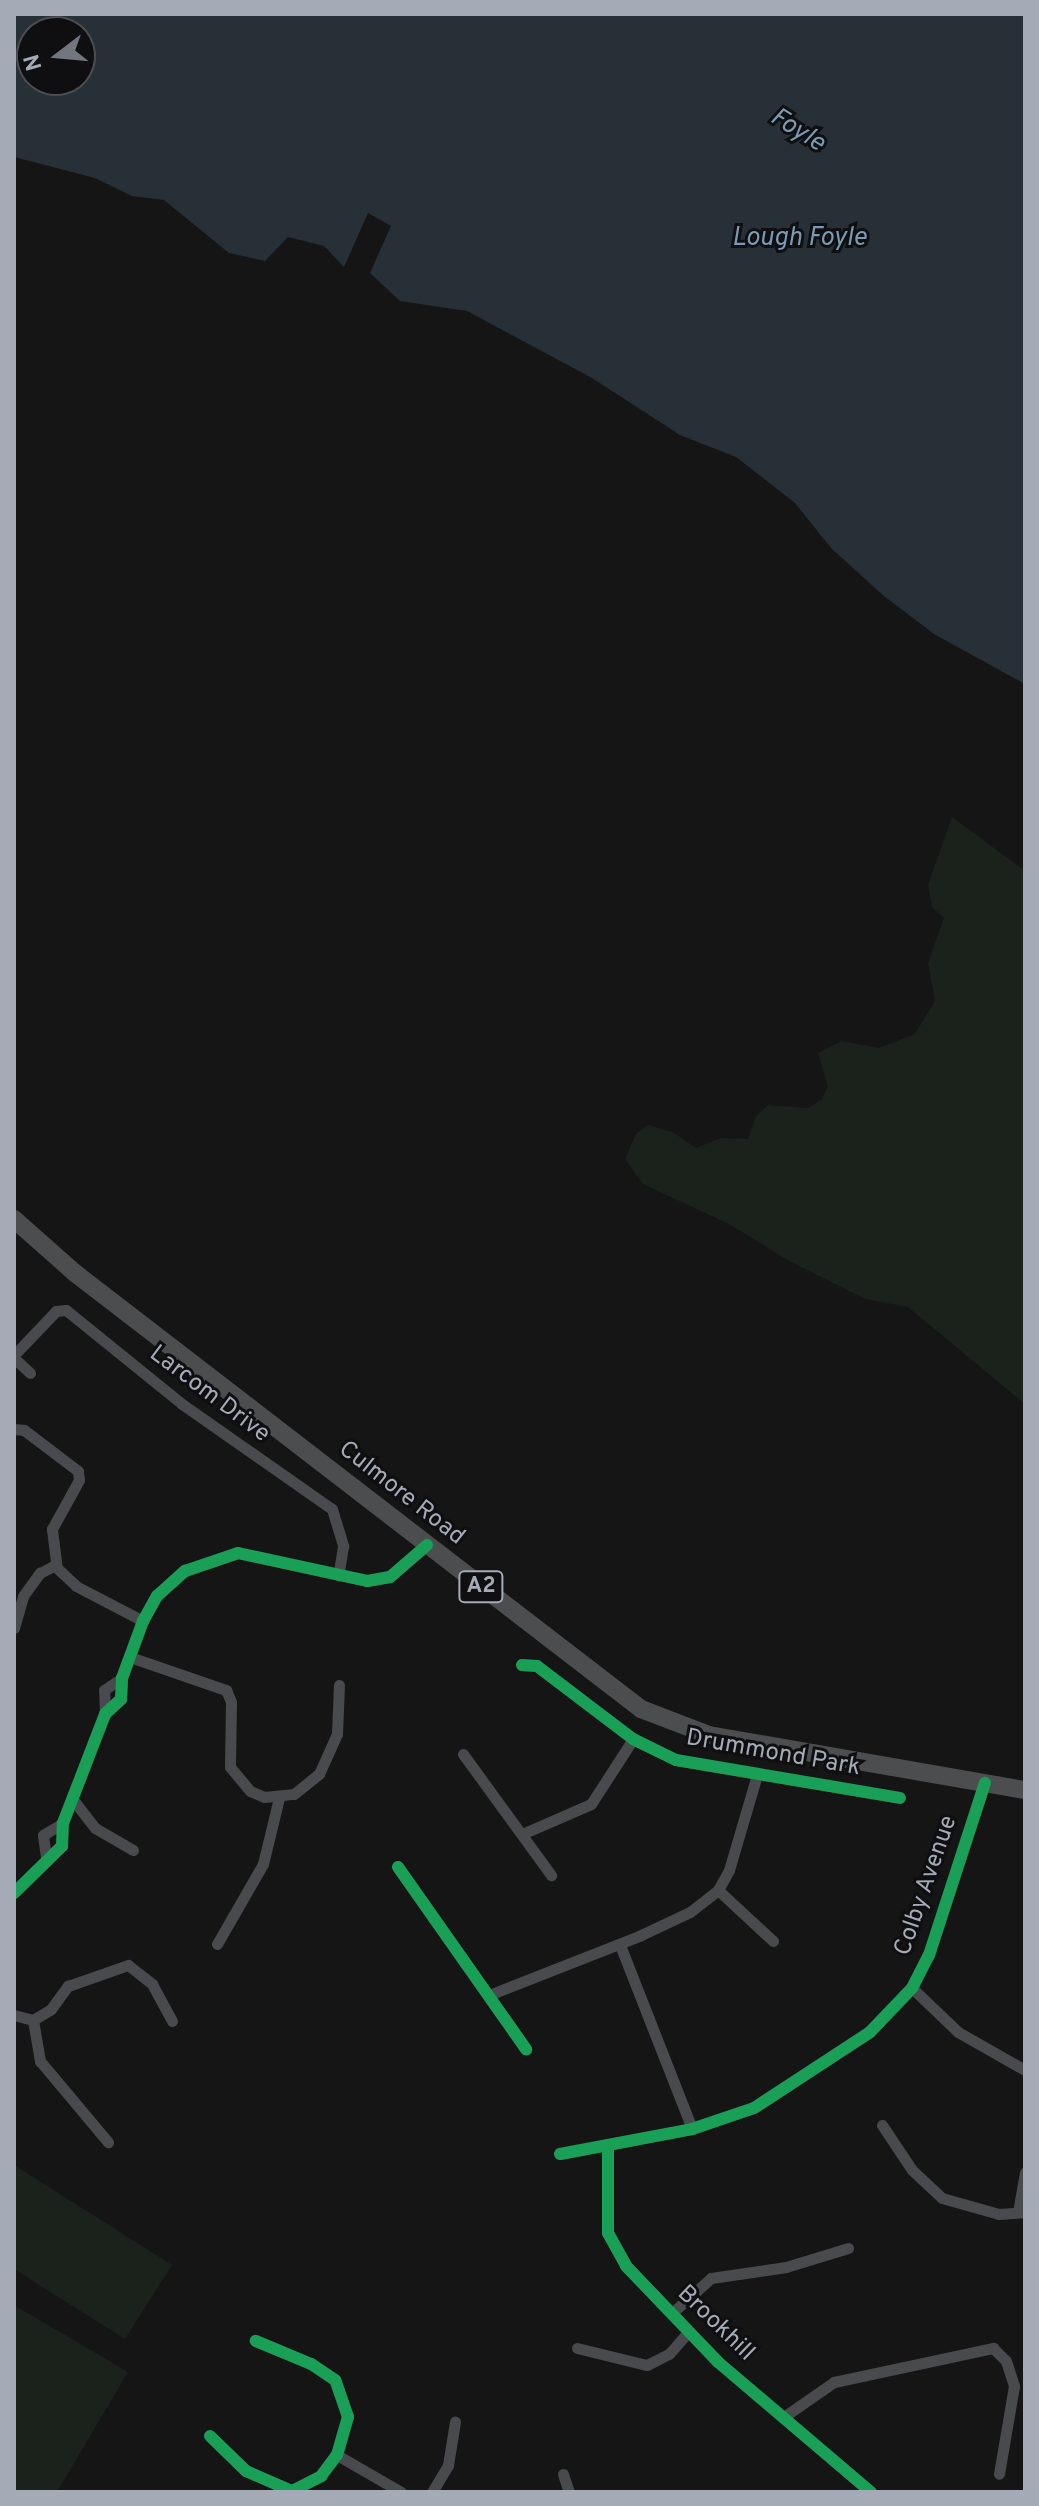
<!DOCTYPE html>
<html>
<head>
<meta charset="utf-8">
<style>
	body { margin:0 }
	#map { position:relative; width:1039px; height:2506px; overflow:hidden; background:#151515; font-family:Overpass,sans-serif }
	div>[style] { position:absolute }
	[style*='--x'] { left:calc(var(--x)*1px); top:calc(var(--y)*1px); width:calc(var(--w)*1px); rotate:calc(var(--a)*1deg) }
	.green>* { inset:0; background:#1b221b }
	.water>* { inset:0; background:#273037 }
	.street>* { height:11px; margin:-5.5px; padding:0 5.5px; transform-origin:5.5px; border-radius:5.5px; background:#484a4e }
	.primary>* { height:18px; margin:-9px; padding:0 9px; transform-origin:9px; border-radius:9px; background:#4b4d4f }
	.cycleway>* { height:12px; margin:-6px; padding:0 6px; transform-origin:6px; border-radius:6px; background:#1a9f57 }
	span { translate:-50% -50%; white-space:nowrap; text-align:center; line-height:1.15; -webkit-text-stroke:6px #0f0f11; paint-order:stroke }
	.shield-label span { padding:2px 6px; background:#0f0f11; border:2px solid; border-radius:6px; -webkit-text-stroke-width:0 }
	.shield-label { font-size:22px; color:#a4abb7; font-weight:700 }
	.street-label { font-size:24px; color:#a4abb7 }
	.water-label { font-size:26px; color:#799bb5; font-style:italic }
	.frame { position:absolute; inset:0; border:16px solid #a4abb7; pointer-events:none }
	.north { position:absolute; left:16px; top:16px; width:80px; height:80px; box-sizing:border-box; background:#0f0f11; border:2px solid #4b4d53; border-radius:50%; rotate:254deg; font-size:22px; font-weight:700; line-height:32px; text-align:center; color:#a4abb7 }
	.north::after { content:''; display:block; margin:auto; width:28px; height:36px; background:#72767e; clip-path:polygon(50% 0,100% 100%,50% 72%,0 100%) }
</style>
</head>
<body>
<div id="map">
	<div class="green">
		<div style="clip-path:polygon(952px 817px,1025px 871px,1025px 1404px,908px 1307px,865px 1299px,791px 1262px,729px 1224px,643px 1184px,625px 1159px,636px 1134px,648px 1125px,674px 1133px,696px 1148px,721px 1138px,748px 1139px,756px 1116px,768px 1105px,808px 1108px,821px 1100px,828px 1086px,818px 1053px,842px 1041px,879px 1048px,915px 1034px,935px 1001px,928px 963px,944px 918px,932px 907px,928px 885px)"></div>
		<div style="clip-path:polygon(14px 2165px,172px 2265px,125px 2339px,14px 2269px)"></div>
		<div style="clip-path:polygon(14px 2305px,128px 2372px,57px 2492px,14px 2492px)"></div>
	</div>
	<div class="water">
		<div style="clip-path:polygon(evenodd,14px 14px,1025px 14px,1025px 684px,934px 634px,884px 596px,832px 549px,795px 503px,736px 457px,680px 435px,592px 378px,467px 311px,400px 301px,370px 273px,391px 226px,368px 213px,344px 267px,324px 246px,288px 237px,265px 261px,229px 253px,164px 200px,132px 196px,95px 178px,14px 157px,14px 14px,32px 32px,80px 32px,80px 80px,32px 80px,32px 32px)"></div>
	</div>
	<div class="street">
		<div style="--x:14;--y:1355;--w:61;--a:-46.3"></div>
		<div style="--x:56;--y:1311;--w:10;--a:-6"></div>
		<div style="--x:66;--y:1310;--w:149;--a:39"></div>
		<div style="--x:182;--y:1404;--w:183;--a:35"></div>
		<div style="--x:332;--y:1509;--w:39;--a:73"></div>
		<div style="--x:343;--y:1546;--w:30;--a:99"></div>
		<div style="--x:14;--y:1358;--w:22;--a:43"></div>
		<div style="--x:14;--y:1429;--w:10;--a:6"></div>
		<div style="--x:24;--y:1430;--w:68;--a:37.2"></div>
		<div style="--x:78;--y:1471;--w:9;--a:84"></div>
		<div style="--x:79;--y:1480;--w:56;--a:118.9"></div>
		<div style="--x:52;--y:1529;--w:39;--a:83"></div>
		<div style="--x:57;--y:1568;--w:26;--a:43"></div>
		<div style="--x:76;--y:1586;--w:76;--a:27.6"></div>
		<div style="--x:14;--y:1628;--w:33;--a:-74"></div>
		<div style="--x:23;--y:1596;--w:29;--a:-54"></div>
		<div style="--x:40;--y:1573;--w:17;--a:-28"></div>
		<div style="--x:130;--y:1657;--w:102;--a:19"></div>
		<div style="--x:226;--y:1690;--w:13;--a:67"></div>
		<div style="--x:231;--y:1702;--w:65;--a:90.9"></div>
		<div style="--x:230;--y:1767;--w:31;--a:50"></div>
		<div style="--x:250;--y:1791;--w:15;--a:23"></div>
		<div style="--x:264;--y:1797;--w:30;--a:-6"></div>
		<div style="--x:294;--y:1794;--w:32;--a:-39"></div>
		<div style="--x:319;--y:1774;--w:44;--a:-65.8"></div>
		<div style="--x:337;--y:1734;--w:49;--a:-87.7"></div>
		<div style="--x:522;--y:1665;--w:15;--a:4"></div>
		<div style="--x:537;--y:1666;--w:121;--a:37.2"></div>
		<div style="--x:633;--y:1739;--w:48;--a:26"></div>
		<div style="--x:676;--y:1760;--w:227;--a:9.6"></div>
		<div style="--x:105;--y:1714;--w:24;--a:-92"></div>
		<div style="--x:104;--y:1690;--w:22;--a:-34"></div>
		<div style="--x:463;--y:1754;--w:150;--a:54"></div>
		<div style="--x:74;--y:1801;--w:34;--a:52"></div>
		<div style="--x:95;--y:1828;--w:44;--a:30.1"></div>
		<div style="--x:522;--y:1834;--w:75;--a:-23.5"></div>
		<div style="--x:591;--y:1804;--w:77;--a:-57.1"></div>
		<div style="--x:46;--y:1857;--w:22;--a:-98"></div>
		<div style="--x:43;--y:1835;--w:23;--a:-31"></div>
		<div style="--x:398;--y:1867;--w:223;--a:54.9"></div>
		<div style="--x:718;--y:1890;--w:75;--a:42.8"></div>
		<div style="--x:14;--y:1893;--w:67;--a:-44.4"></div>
		<div style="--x:62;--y:1846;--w:23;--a:-88"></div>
		<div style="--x:63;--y:1823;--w:117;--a:-68.9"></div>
		<div style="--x:105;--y:1714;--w:22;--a:-43"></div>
		<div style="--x:121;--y:1699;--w:21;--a:-87"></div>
		<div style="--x:122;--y:1678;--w:61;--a:-69.8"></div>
		<div style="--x:143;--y:1621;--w:29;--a:-61"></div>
		<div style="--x:157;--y:1596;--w:38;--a:-42"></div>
		<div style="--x:185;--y:1571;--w:56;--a:-18.8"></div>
		<div style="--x:238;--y:1553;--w:132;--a:12.2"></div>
		<div style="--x:367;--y:1581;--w:23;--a:-10"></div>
		<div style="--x:390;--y:1577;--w:49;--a:-40.9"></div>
		<div style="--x:217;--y:1944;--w:92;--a:-60.1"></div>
		<div style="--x:263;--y:1864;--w:68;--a:-76.4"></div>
		<div style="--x:620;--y:1945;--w:198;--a:68.6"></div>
		<div style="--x:912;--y:1988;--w:64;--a:43.7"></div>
		<div style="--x:958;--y:2032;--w:77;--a:29.6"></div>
		<div style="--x:489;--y:1995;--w:163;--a:-21.5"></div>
		<div style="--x:641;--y:1935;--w:54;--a:-25.1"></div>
		<div style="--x:690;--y:1912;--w:36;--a:-38"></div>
		<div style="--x:718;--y:1890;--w:23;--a:-61"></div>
		<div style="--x:729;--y:1870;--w:99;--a:-73.6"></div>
		<div style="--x:14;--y:2015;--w:20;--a:15"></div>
		<div style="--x:33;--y:2020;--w:42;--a:80.3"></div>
		<div style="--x:40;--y:2061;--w:106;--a:50"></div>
		<div style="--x:33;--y:2020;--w:21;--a:-31"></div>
		<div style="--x:51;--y:2009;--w:29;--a:-54"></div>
		<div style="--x:68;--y:1986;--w:64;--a:-19.3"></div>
		<div style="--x:128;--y:1965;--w:31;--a:38"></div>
		<div style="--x:152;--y:1984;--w:42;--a:61.6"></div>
		<div style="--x:882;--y:2125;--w:54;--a:56.3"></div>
		<div style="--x:912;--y:2170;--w:41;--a:43"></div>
		<div style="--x:942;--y:2198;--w:59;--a:15.7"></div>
		<div style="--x:999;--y:2214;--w:26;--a:-4"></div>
		<div style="--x:608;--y:2145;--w:88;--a:90"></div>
		<div style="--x:608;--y:2233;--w:38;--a:61"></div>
		<div style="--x:626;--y:2266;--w:133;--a:46.2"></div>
		<div style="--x:718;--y:2362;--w:201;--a:40.4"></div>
		<div style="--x:560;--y:2154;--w:134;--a:-10.7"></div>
		<div style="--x:692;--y:2129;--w:65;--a:-18.7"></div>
		<div style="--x:754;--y:2108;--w:139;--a:-33.2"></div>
		<div style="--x:870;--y:2032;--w:61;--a:-46.3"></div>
		<div style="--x:912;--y:1988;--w:37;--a:-63"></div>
		<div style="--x:929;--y:1955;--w:181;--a:-72"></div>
		<div style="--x:1018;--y:2212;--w:40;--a:-80"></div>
		<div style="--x:672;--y:2313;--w:52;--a:-41.9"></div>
		<div style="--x:711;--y:2278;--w:76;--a:-8.3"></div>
		<div style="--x:786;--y:2267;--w:65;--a:-17"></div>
		<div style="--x:577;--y:2348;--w:72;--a:13.7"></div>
		<div style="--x:647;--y:2365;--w:25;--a:-27"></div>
		<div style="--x:669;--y:2354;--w:30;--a:-49"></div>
		<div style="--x:785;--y:2416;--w:60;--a:-34.8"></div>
		<div style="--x:834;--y:2382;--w:163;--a:-12.1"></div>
		<div style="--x:993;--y:2348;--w:18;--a:45"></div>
		<div style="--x:1006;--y:2361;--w:26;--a:72"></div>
		<div style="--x:1014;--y:2386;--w:89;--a:99.7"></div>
		<div style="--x:210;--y:2436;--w:50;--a:44.2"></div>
		<div style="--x:246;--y:2471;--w:50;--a:23.5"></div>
		<div style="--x:292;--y:2491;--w:33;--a:-27"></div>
		<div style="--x:321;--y:2476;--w:26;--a:-53"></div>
		<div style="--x:337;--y:2455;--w:40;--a:-74"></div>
		<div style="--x:348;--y:2417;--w:39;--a:-109"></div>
		<div style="--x:335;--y:2380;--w:29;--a:-146"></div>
		<div style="--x:311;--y:2364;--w:60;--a:-157.3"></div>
		<div style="--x:337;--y:2455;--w:74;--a:30"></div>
		<div style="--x:563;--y:2474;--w:19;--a:72"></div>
		<div style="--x:432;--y:2492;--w:31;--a:-59"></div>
		<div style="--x:448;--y:2465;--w:44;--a:-80.8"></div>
	</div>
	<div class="primary">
		<div style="--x:14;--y:1219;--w:81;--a:41.5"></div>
		<div style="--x:75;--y:1273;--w:714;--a:37.61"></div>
		<div style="--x:641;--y:1709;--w:73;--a:20.9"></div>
		<div style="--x:709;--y:1735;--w:321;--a:9.9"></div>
	</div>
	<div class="cycleway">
		<div style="--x:522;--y:1665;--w:15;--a:4"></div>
		<div style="--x:537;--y:1666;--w:121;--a:37.2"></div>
		<div style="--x:633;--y:1739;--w:48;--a:26"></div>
		<div style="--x:676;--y:1760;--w:227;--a:9.6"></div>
		<div style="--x:398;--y:1867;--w:223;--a:54.9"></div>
		<div style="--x:14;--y:1893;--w:67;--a:-44.4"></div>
		<div style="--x:62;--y:1846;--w:23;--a:-88"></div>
		<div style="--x:63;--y:1823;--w:117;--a:-68.9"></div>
		<div style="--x:105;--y:1714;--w:22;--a:-43"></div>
		<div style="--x:121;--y:1699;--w:21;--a:-87"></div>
		<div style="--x:122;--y:1678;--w:61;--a:-69.8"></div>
		<div style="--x:143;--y:1621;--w:29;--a:-61"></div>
		<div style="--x:157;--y:1596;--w:38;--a:-42"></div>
		<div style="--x:185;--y:1571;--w:56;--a:-18.8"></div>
		<div style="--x:238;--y:1553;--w:132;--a:12.2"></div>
		<div style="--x:367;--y:1581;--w:23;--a:-10"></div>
		<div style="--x:390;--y:1577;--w:49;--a:-40.9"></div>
		<div style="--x:608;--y:2145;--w:88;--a:90"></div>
		<div style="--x:608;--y:2233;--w:38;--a:61"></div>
		<div style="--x:626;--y:2266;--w:133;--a:46.2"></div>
		<div style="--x:718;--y:2362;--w:201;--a:40.4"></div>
		<div style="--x:560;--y:2154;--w:134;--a:-10.7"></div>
		<div style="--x:692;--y:2129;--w:65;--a:-18.7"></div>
		<div style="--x:754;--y:2108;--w:139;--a:-33.2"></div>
		<div style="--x:870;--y:2032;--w:61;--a:-46.3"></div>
		<div style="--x:912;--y:1988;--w:37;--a:-63"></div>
		<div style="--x:929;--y:1955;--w:181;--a:-72"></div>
		<div style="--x:210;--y:2436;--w:50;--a:44.2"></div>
		<div style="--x:246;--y:2471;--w:50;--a:23.5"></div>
		<div style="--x:292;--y:2491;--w:33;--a:-27"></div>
		<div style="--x:321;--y:2476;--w:26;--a:-53"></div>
		<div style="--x:337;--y:2455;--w:40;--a:-74"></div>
		<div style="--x:348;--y:2417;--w:39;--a:-109"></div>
		<div style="--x:335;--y:2380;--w:29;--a:-146"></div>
		<div style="--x:311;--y:2364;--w:60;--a:-157.3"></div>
	</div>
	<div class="shield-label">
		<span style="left:481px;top:1587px">A2</span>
	</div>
	<div class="street-label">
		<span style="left:209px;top:1395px;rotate:37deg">Larcom Drive</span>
		<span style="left:401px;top:1494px;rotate:38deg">Culmore Road</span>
		<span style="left:773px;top:1754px;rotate:10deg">Drummond Park</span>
		<span style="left:927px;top:1886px;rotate:-71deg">Colby Avenue</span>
		<span style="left:715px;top:2324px;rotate:44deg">Brookhill</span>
	</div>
	<div class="water-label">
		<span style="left:797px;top:131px;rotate:32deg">Foyle</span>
		<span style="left:799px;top:239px">Lough Foyle</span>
	</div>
	<div class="frame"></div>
	<div class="north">N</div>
</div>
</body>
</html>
